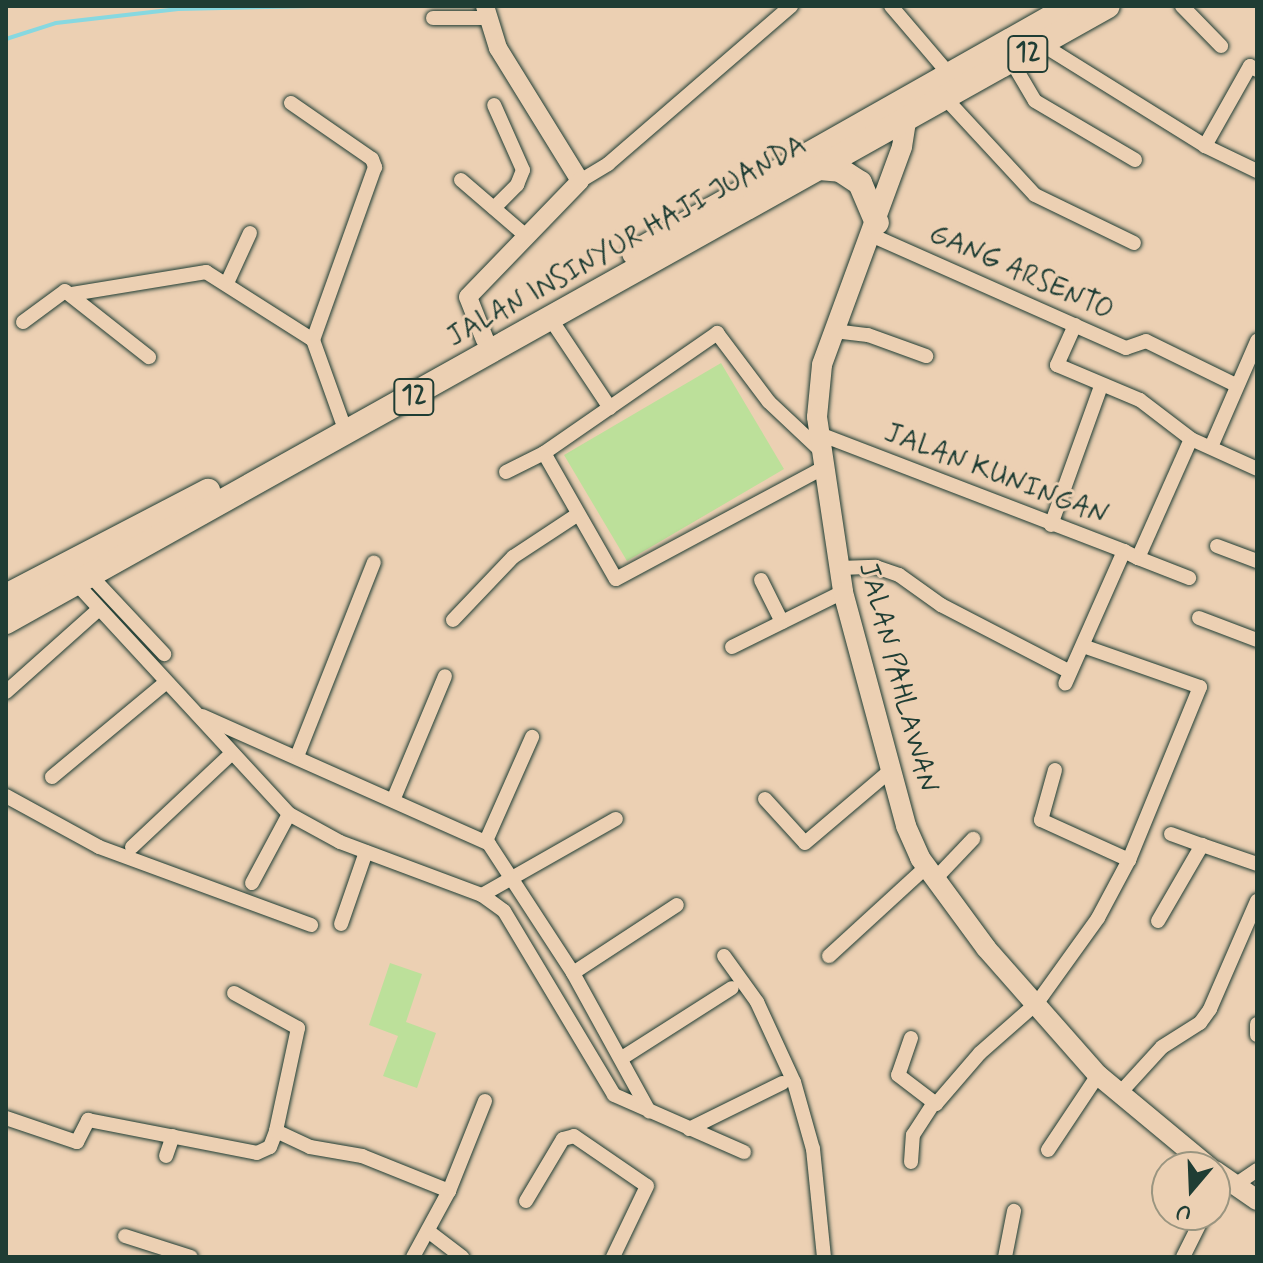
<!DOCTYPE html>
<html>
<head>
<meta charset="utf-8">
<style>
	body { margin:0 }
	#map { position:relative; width:1263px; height:1263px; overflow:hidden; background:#ecd0b3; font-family:Mynerve,sans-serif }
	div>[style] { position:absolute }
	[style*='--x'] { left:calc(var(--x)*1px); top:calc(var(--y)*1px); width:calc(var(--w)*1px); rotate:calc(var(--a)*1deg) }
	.green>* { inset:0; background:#bce09a }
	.stream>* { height:4px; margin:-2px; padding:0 2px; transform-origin:2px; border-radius:2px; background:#87d8e0 }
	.roads { filter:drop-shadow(0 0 2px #1f3d34) drop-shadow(0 0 2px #1f3d34) }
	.minor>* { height:14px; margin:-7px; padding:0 7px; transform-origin:7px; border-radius:7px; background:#ecd0b3 }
	.tertiary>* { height:18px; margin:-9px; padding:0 9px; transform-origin:9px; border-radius:9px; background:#ecd0b3 }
	.secondary>* { height:20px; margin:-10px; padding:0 10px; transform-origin:10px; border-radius:10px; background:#ecd0b3 }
	.trunk>* { height:24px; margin:-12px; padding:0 12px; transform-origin:12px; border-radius:12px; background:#ecd0b3 }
	span { translate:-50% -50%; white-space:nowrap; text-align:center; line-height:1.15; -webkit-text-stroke:6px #ecd0b3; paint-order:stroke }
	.shield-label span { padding:2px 6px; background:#ecd0b3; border:2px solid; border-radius:6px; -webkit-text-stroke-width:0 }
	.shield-label { font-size:26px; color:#1f3d34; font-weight:700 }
	.street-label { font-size:28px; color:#1f3d34 }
	.frame { position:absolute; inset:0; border:8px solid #1f3d34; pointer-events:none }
	.north { position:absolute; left:1151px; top:1151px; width:80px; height:80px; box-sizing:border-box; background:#ecd0b3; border:2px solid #9a9580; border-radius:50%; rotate:199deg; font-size:22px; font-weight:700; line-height:32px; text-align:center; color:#1f3d34 }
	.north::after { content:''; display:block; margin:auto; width:28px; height:36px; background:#1f3d34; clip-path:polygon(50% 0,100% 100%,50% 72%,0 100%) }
</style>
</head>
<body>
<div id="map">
	<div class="green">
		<div style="clip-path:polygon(721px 363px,784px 469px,627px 561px,564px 455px)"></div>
		<div style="clip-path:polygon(390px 963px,422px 974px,406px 1022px,436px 1033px,417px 1088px,383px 1076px,398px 1036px,369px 1025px)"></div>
	</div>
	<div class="stream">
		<div style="--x:6;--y:39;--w:52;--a:-17.7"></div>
		<div style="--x:56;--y:23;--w:123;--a:-6.5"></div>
		<div style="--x:178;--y:9;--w:134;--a:-1.3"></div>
	</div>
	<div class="roads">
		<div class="minor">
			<div style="--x:891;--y:6;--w:91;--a:49.5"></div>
			<div style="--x:1182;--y:6;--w:56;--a:45.7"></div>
			<div style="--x:433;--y:18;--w:52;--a:0"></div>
			<div style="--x:1043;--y:45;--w:191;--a:31.9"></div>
			<div style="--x:1012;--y:62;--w:45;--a:59.5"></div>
			<div style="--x:1035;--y:101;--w:116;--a:30.5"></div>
			<div style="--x:1257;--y:70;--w:8;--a:-150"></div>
			<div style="--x:1250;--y:66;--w:92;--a:119.4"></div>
			<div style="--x:1205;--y:146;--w:58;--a:25.7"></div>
			<div style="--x:947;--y:100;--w:129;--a:47.2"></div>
			<div style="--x:1035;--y:195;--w:110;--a:25.9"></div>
			<div style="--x:291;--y:103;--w:98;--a:34.7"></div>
			<div style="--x:372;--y:159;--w:9;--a:69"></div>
			<div style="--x:375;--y:167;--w:184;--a:109.7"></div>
			<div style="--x:313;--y:340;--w:86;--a:70.3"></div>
			<div style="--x:461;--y:180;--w:84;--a:40.7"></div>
			<div style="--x:580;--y:181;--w:33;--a:-31"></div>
			<div style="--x:608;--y:164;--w:242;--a:-40.8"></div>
			<div style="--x:494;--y:208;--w:33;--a:-45"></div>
			<div style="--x:517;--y:185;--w:16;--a:-68"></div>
			<div style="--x:523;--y:170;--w:71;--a:-114"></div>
			<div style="--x:871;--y:235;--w:279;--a:23.9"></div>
			<div style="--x:1126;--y:348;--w:21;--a:-19"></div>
			<div style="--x:1146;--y:341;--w:100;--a:26.1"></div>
			<div style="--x:227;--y:283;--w:55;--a:-65.3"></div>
			<div style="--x:72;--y:294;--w:136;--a:-9.3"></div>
			<div style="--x:206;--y:272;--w:127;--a:32.4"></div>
			<div style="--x:550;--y:318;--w:108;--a:56.3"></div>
			<div style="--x:23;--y:322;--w:52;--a:-36.4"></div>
			<div style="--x:65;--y:291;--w:107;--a:38.2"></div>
			<div style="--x:1075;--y:325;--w:44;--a:114.2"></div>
			<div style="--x:1057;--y:365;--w:90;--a:22.9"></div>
			<div style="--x:1140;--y:400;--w:64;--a:37.4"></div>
			<div style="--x:1191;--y:439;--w:72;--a:24.4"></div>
			<div style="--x:834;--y:331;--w:34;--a:7"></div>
			<div style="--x:868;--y:335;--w:62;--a:19.9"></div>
			<div style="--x:817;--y:433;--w:329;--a:21"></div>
			<div style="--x:1124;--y:551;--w:145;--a:113.9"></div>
			<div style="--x:1211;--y:447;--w:116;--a:-66.5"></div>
			<div style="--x:544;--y:453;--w:145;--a:60.3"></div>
			<div style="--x:616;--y:579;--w:233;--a:-28.2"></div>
			<div style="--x:506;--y:472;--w:42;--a:-26.6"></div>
			<div style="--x:544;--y:453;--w:211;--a:-34.7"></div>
			<div style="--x:717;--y:333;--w:86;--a:53"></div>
			<div style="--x:769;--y:402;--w:67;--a:43.2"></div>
			<div style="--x:1051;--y:525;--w:148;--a:-70.2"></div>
			<div style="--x:1217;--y:546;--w:43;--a:20.6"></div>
			<div style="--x:1124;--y:551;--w:16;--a:27"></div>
			<div style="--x:1138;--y:558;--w:130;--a:-66"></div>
			<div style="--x:1138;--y:558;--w:55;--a:21.4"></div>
			<div style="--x:839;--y:568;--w:37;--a:-2"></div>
			<div style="--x:876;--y:567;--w:24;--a:19"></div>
			<div style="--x:899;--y:575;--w:52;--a:35.5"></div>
			<div style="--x:941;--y:605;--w:145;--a:27.4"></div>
			<div style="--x:89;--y:574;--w:110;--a:46.8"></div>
			<div style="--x:761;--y:580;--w:47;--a:63.4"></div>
			<div style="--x:75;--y:582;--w:316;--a:47.3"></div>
			<div style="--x:289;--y:814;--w:58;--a:28.8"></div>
			<div style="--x:340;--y:842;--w:152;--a:20.5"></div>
			<div style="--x:482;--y:895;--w:27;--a:36"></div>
			<div style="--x:504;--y:911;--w:214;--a:59.1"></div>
			<div style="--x:614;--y:1095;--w:142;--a:23.7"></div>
			<div style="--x:1199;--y:618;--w:62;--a:20.8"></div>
			<div style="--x:453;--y:620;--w:87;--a:-46.4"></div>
			<div style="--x:513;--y:557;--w:77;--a:-33.3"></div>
			<div style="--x:732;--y:647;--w:124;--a:-26.4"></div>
			<div style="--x:6;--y:692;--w:125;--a:-41.7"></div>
			<div style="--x:202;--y:716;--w:314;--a:24"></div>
			<div style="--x:489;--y:844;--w:154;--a:56.9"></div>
			<div style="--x:573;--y:973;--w:158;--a:61.2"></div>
			<div style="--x:298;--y:754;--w:206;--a:-68.4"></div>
			<div style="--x:1055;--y:770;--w:52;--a:105.6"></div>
			<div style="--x:1041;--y:820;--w:97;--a:24.4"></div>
			<div style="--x:52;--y:777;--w:146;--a:-39.7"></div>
			<div style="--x:6;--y:796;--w:106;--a:28.7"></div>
			<div style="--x:99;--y:847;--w:226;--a:20.2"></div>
			<div style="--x:394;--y:798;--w:132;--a:-67.3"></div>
			<div style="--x:765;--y:799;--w:59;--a:47.7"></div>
			<div style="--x:805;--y:843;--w:113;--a:-40.3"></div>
			<div style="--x:1171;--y:834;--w:33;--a:20"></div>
			<div style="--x:486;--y:841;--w:114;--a:-66.1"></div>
			<div style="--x:132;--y:847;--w:134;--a:-43.2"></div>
			<div style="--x:934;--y:880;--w:57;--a:-46.4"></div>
			<div style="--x:252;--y:883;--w:78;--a:-61.8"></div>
			<div style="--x:482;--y:895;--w:154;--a:-29.6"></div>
			<div style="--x:1158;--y:921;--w:88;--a:-59.9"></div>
			<div style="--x:1202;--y:845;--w:58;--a:19.1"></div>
			<div style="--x:341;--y:924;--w:76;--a:-70.9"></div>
			<div style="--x:724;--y:956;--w:57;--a:54.3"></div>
			<div style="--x:757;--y:1002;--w:88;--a:65.2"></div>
			<div style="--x:794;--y:1082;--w:70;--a:74.2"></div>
			<div style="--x:813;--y:1149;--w:109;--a:84.2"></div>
			<div style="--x:829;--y:956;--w:132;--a:-42.5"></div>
			<div style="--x:573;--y:973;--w:124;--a:-33.2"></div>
			<div style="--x:234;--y:993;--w:73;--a:28.7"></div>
			<div style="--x:298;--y:1028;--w:105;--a:102.1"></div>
			<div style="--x:1257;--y:1024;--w:11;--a:90"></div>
			<div style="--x:911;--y:1038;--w:39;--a:109"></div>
			<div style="--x:898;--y:1075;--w:48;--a:37.3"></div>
			<div style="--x:936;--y:1104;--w:67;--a:-49.2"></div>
			<div style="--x:980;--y:1053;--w:76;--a:-41.3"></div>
			<div style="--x:1037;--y:1003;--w:105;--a:-54.3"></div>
			<div style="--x:1098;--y:918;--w:66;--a:-61.9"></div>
			<div style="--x:1129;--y:860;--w:187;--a:-67.7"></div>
			<div style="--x:1200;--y:687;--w:124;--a:-160.7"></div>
			<div style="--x:622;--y:1058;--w:130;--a:-32.5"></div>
			<div style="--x:1120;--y:1093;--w:62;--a:-47.6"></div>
			<div style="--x:1162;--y:1047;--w:45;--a:-32.3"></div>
			<div style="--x:1200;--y:1023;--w:17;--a:-54"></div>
			<div style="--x:1210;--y:1009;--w:118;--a:-66.5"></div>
			<div style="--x:6;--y:1118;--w:75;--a:18.7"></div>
			<div style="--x:77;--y:1142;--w:25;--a:-63"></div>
			<div style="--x:88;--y:1120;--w:172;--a:11"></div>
			<div style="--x:257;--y:1153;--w:14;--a:-25"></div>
			<div style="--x:270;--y:1147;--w:17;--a:-69"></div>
			<div style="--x:276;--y:1131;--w:38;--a:25"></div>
			<div style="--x:310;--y:1147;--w:53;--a:9.8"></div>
			<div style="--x:362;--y:1156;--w:94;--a:21.9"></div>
			<div style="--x:689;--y:1129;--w:104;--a:-26.3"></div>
			<div style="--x:1048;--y:1150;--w:90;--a:-56.3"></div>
			<div style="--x:166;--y:1156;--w:21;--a:-71"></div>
			<div style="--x:911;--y:1162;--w:27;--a:-86"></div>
			<div style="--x:913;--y:1135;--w:37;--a:-57"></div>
			<div style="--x:1235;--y:1185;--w:27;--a:-34"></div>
			<div style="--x:1215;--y:1195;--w:20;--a:-60"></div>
			<div style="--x:526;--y:1201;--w:72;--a:-59.2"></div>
			<div style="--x:563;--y:1139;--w:11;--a:-15"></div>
			<div style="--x:574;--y:1136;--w:88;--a:34.4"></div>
			<div style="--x:647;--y:1186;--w:79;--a:115.6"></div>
			<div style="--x:428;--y:1231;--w:43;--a:37.4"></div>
			<div style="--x:125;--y:1236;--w:69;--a:17.7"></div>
			<div style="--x:413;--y:1257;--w:75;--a:-61.4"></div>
			<div style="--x:449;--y:1191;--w:97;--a:-68.2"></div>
			<div style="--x:1005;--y:1257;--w:47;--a:-78.9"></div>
			<div style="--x:1183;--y:1257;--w:47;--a:-63.4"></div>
		</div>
		<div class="tertiary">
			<div style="--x:485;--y:6;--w:44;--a:72.8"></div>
			<div style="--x:498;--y:48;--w:156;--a:58.3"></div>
			<div style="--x:580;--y:181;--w:161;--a:134"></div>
			<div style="--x:468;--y:297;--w:46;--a:68.4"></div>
		</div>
		<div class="secondary">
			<div style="--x:908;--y:109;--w:38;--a:99"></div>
			<div style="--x:902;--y:147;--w:232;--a:110.2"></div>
			<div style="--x:822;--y:365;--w:52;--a:95.5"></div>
			<div style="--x:817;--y:417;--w:177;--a:81.5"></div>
			<div style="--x:843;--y:592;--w:242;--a:74.9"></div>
			<div style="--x:906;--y:826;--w:35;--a:66"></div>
			<div style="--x:920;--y:858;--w:112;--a:53.7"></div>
			<div style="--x:986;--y:948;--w:169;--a:48.6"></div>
			<div style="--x:1098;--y:1075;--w:144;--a:39.7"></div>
			<div style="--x:1215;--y:1171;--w:51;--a:34.6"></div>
		</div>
		<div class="trunk">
			<div style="--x:819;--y:168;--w:21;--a:5"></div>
			<div style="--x:840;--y:170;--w:24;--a:33"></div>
			<div style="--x:860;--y:183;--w:43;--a:67"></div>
			<div style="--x:634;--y:253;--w:502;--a:-29.48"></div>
			<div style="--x:6;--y:596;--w:228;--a:-27.5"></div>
			<div style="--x:6;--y:622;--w:1262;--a:-29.2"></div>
		</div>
	</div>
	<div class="shield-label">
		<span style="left:1028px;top:54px">12</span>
		<span style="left:414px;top:397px">12</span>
	</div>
	<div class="street-label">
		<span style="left:627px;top:242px;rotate:-29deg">JALAN INSINYUR HAJI JUANDA</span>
		<span style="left:1021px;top:273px;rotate:24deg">GANG ARSENTO</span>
		<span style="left:996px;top:475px;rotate:21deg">JALAN KUNINGAN</span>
		<span style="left:897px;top:678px;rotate:75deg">JALAN PAHLAWAN</span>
	</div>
	<div class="frame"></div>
	<div class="north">U</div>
</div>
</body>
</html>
